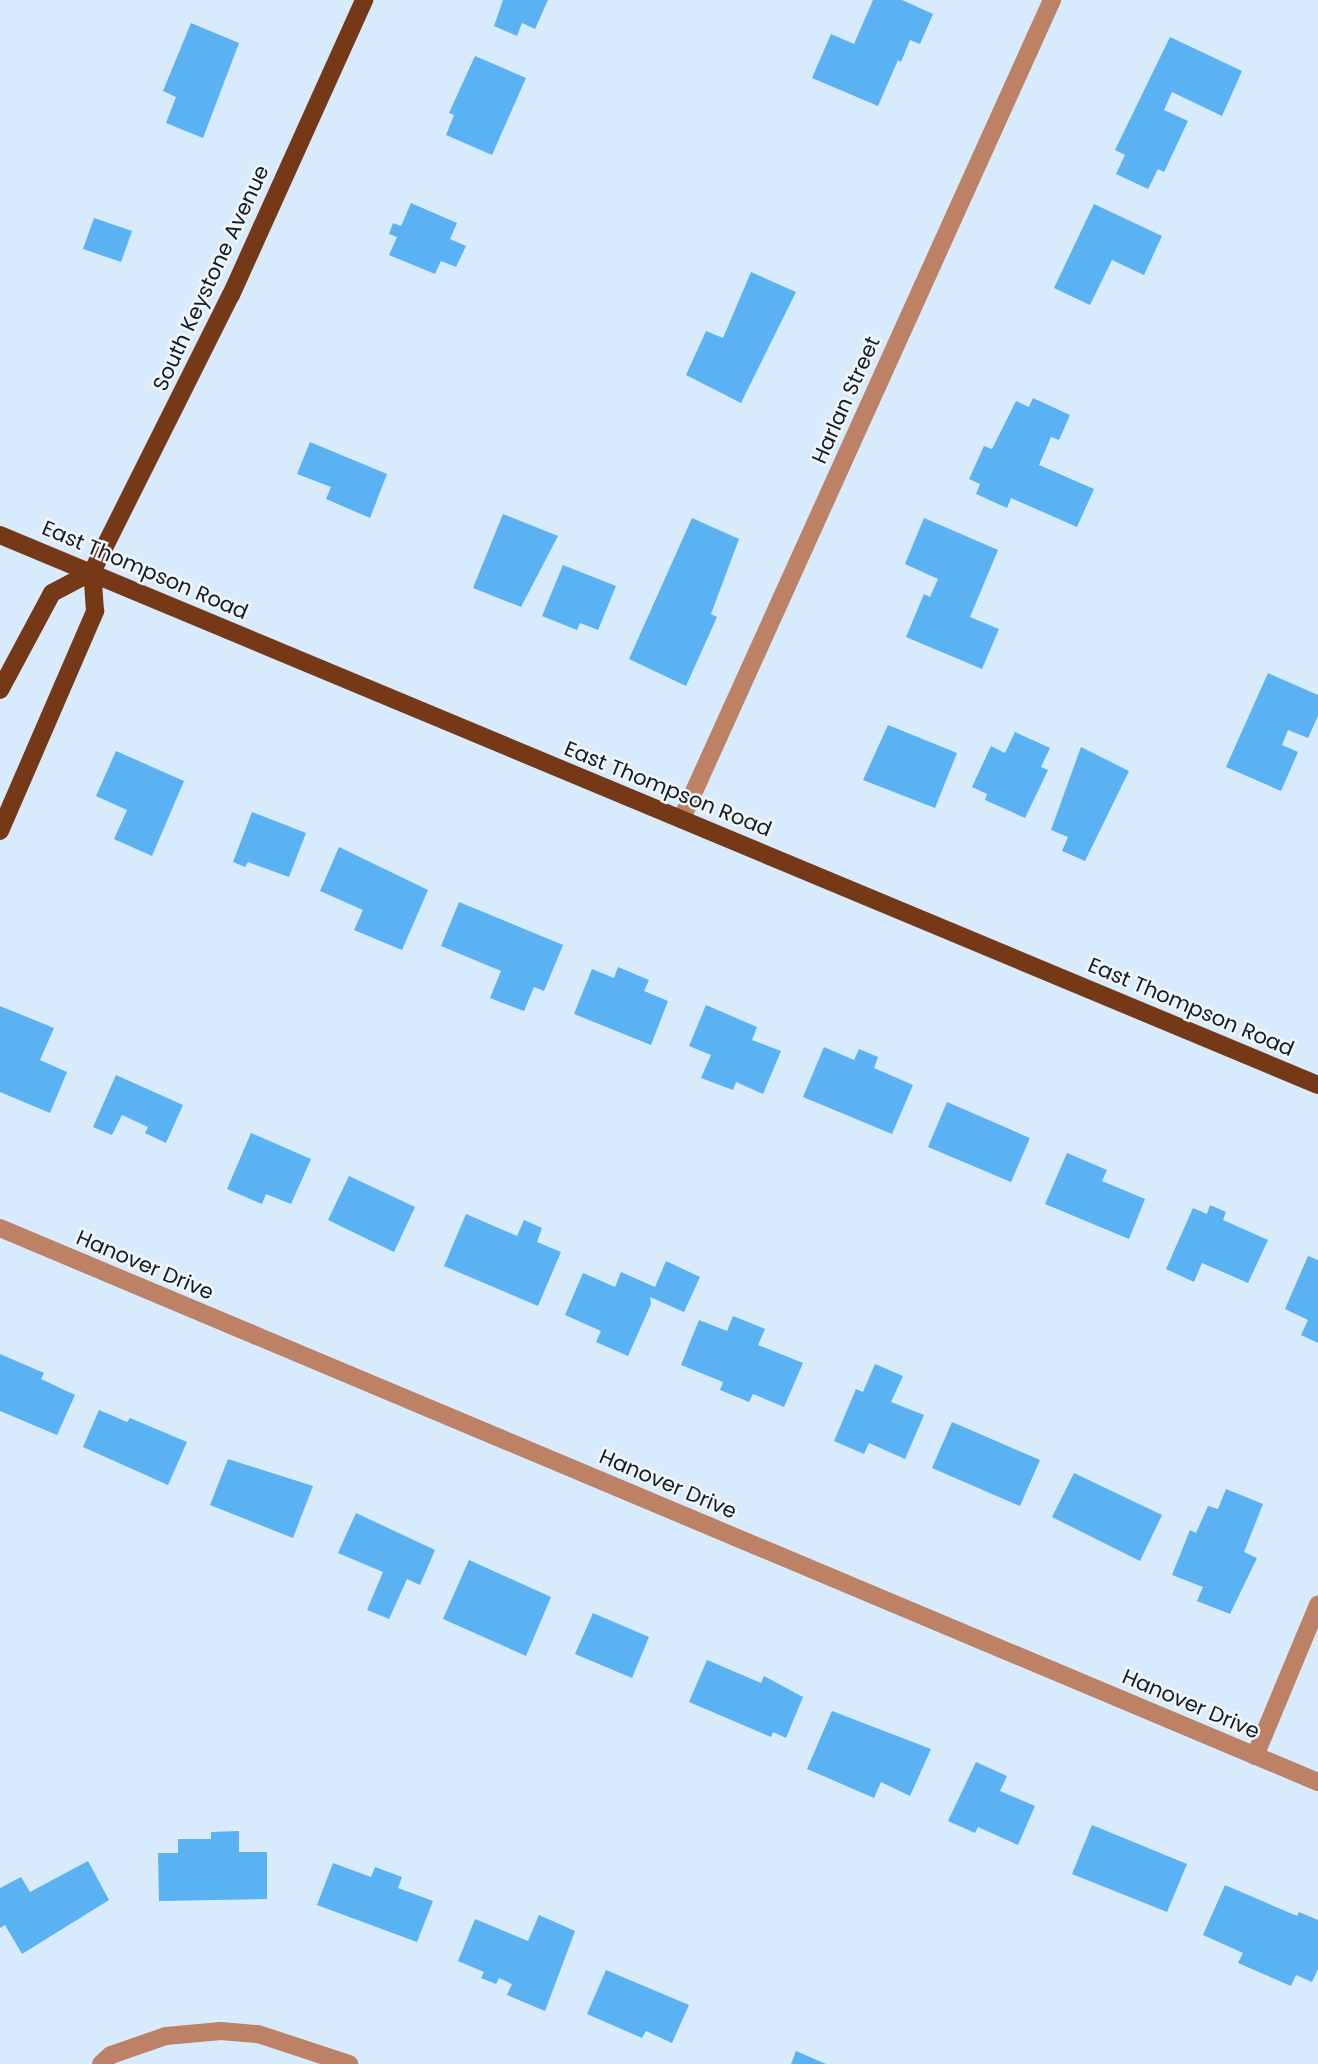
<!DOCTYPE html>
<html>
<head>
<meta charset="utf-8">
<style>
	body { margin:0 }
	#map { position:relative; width:1318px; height:2064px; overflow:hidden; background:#d7ebfc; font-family:Poppins,sans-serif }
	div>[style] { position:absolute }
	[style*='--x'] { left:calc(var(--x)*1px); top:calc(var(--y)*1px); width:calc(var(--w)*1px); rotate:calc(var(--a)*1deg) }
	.building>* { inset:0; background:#5ab2f3 }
	.minor>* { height:18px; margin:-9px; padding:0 9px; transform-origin:9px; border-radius:9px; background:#bd8165 }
	.major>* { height:18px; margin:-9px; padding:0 9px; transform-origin:9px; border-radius:9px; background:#753918 }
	span { translate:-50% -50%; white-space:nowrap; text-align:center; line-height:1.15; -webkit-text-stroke:5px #f1f6fa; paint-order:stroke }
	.street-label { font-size:21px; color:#131c24 }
</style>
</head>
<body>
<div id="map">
	<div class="building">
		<div style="clip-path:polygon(503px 0,548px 0,535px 29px,522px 23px,517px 36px,494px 26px)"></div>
		<div style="clip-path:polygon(873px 0,902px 0,933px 14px,920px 44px,910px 40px,901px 62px,898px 60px,878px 106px,812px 78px,831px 34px,854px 44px)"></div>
		<div style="clip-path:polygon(191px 23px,239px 43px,203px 138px,166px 123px,176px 97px,163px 91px)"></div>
		<div style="clip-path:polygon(1170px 37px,1242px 71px,1222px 116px,1172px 92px,1164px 110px,1188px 121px,1164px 172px,1158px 169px,1148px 189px,1116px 174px,1125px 155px,1115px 150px)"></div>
		<div style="clip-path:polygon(475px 56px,526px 78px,492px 155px,446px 135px,454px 115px,449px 113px)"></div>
		<div style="clip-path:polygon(411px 203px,457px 223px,450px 239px,466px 246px,456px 267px,441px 261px,435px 274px,389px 255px,397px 237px,389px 234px,393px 223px,401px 226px)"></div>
		<div style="clip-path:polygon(1094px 204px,1162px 236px,1144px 275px,1112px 260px,1090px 305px,1054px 288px)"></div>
		<div style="clip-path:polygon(94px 218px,132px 231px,121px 262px,83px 249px)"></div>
		<div style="clip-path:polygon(751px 272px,796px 292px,741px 403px,686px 375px,706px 331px,723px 338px)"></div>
		<div style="clip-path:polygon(1033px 398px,1070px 415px,1059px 440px,1051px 437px,1039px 465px,1094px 489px,1077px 527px,1011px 498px,1007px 508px,976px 494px,980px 484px,969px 479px,984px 446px,992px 449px,1016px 401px,1029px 407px)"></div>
		<div style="clip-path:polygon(310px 442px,387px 474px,370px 518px,326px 499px,331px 487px,297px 474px)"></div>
		<div style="clip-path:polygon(503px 514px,558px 536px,521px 607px,473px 588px)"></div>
		<div style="clip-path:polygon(692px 518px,739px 539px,711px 614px,717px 617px,686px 686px,629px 659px)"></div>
		<div style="clip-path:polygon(924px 518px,998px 550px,970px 617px,999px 629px,982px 669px,906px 637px,924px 594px,930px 597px,938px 579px,905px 564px)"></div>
		<div style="clip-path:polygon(563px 565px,616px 586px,598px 630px,580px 623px,577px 630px,542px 616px)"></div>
		<div style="clip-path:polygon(1268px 673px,1318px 695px,1318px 716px,1308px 738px,1288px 730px,1282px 745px,1298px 752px,1281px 791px,1226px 767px)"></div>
		<div style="clip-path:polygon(888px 725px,957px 753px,935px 808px,863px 780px)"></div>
		<div style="clip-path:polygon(1015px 732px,1050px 748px,1041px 767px,1048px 770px,1025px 818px,985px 800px,987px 794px,972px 787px,991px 746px,1005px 753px)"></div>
		<div style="clip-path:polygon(1081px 747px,1129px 771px,1085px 861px,1062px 851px,1068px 837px,1051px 830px)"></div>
		<div style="clip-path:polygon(116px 751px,184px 781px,152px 856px,114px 839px,127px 810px,96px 796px)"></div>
		<div style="clip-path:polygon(252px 812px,306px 833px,289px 877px,248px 862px,245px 867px,233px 862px)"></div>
		<div style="clip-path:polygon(339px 847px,428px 890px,402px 950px,354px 930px,363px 910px,320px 891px)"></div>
		<div style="clip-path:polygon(459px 902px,563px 945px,544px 991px,534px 987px,524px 1011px,490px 998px,501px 971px,441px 946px)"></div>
		<div style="clip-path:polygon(618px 967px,649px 980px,644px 991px,668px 1001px,651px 1045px,574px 1014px,592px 969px,614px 978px)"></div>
		<div style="clip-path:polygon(706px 1005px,757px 1027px,752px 1040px,781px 1051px,763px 1094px,736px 1082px,733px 1090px,701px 1078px,711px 1055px,689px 1046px)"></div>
		<div style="clip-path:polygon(0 1006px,54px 1028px,40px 1060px,67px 1072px,50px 1113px,0 1092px)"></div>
		<div style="clip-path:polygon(824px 1047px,854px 1060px,859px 1049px,878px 1057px,874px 1068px,913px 1085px,892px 1134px,803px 1097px)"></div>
		<div style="clip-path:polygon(116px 1075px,183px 1105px,166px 1143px,145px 1133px,148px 1127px,122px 1115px,112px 1135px,93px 1127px)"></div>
		<div style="clip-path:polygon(947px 1102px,1030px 1138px,1011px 1182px,928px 1147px)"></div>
		<div style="clip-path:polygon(251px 1133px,311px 1159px,291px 1204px,266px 1194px,262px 1204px,227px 1189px)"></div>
		<div style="clip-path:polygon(1067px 1153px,1107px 1170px,1102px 1181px,1145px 1199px,1129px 1239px,1045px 1204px)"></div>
		<div style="clip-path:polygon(349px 1176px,415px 1207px,394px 1252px,328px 1220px)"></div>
		<div style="clip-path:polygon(1210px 1205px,1226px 1212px,1223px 1220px,1268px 1240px,1248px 1283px,1202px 1263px,1194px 1282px,1166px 1269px,1193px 1208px,1207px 1214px)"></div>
		<div style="clip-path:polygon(466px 1214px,517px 1236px,524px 1220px,542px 1228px,537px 1242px,561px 1252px,538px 1306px,444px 1266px)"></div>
		<div style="clip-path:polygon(1308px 1256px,1318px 1260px,1318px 1343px,1301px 1335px,1308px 1320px,1285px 1309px)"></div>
		<div style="clip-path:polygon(666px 1261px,700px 1277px,684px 1312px,650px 1297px,651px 1304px,628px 1356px,596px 1342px,601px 1331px,565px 1315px,583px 1273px,615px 1287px,621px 1272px,655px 1287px)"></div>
		<div style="clip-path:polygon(733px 1316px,765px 1329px,758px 1345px,803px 1363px,784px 1407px,753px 1394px,749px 1402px,720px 1390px,723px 1382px,681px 1365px,699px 1320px,727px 1331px)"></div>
		<div style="clip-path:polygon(0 1354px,44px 1373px,41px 1379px,75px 1395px,57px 1435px,0 1411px)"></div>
		<div style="clip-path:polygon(875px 1364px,903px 1376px,891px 1402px,924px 1415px,905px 1459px,869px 1443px,864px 1454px,834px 1441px,856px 1389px,863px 1392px)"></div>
		<div style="clip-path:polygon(99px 1410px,127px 1422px,130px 1418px,187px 1442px,168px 1485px,83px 1447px)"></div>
		<div style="clip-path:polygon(952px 1422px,1040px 1460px,1020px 1506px,932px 1468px)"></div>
		<div style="clip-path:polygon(228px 1459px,313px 1486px,293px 1538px,210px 1505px)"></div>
		<div style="clip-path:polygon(1074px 1473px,1162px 1515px,1140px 1561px,1052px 1517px)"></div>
		<div style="clip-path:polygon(1226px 1489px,1263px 1504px,1244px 1552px,1257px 1558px,1230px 1614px,1197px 1601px,1203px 1587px,1172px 1575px,1190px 1530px,1196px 1533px,1208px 1506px,1218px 1509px)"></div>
		<div style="clip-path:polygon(356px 1513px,435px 1550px,420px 1585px,407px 1579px,389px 1619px,367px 1610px,383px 1572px,338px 1553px)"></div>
		<div style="clip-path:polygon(469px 1560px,551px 1597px,526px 1656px,443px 1619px)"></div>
		<div style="clip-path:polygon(593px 1613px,649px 1637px,632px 1678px,575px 1654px)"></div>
		<div style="clip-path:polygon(707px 1660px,761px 1683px,764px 1676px,803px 1697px,786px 1738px,773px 1732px,771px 1737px,689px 1702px)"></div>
		<div style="clip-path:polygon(832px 1711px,931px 1749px,910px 1796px,881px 1782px,874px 1798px,807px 1769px)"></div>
		<div style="clip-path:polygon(976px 1762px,1007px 1776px,1000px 1791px,1035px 1806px,1018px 1845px,978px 1827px,975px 1833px,948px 1821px)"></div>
		<div style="clip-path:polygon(1092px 1825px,1187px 1864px,1167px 1912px,1072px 1874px)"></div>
		<div style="clip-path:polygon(239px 1831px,239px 1852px,267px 1852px,267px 1899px,159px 1901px,158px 1853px,178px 1853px,178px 1839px,211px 1839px,211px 1832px)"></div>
		<div style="clip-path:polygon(88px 1861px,109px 1900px,22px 1954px,5px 1925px,0 1928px,0 1888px,21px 1877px,30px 1892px)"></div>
		<div style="clip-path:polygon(333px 1863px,371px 1877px,375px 1867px,402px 1877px,398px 1888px,433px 1901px,417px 1942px,317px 1905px)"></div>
		<div style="clip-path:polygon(1225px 1885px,1297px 1916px,1299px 1912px,1318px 1920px,1318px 1969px,1312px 1982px,1296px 1975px,1291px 1986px,1238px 1963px,1243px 1953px,1203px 1935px)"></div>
		<div style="clip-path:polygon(539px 1915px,575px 1931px,545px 2011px,507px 1995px,512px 1984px,499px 1978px,496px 1984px,481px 1978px,484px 1972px,458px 1961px,475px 1919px,528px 1941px)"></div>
		<div style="clip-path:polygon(606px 1970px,689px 2005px,672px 2043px,646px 2031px,642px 2038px,587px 2014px)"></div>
		<div style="clip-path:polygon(796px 2051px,826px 2064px,791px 2064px)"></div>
	</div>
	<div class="minor">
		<div style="--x:682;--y:818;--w:898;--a:-65.66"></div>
		<div style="--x:0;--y:1228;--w:1430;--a:22.8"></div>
		<div style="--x:1255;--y:1756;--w:164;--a:-67.4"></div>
		<div style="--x:101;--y:2064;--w:13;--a:-42"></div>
		<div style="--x:111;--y:2055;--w:58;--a:-19.1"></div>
		<div style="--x:166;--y:2036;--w:55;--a:-5.2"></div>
		<div style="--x:221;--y:2031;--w:37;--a:5"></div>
		<div style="--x:258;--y:2034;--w:96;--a:18.2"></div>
	</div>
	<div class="major">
		<div style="--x:0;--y:535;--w:1428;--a:22.65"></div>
		<div style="--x:0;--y:690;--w:110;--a:-61.8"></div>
		<div style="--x:52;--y:593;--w:45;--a:-27.7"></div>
		<div style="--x:0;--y:831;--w:240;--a:-66.6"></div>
		<div style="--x:95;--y:611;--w:39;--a:-94"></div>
		<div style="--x:92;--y:572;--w:310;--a:-63.4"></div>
		<div style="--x:231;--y:295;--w:324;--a:-65.7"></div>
	</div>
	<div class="street-label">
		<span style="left:211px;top:278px;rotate:-65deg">South Keystone Avenue</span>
		<span style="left:846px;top:400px;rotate:-66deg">Harlan Street</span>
		<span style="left:145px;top:570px;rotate:23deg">East Thompson Road</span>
		<span style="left:668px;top:789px;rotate:22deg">East Thompson Road</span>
		<span style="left:1191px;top:1007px;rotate:23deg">East Thompson Road</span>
		<span style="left:145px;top:1265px;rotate:23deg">Hanover Drive</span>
		<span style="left:668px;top:1484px;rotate:23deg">Hanover Drive</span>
		<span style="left:1191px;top:1704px;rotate:23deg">Hanover Drive</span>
	</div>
</div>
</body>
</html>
